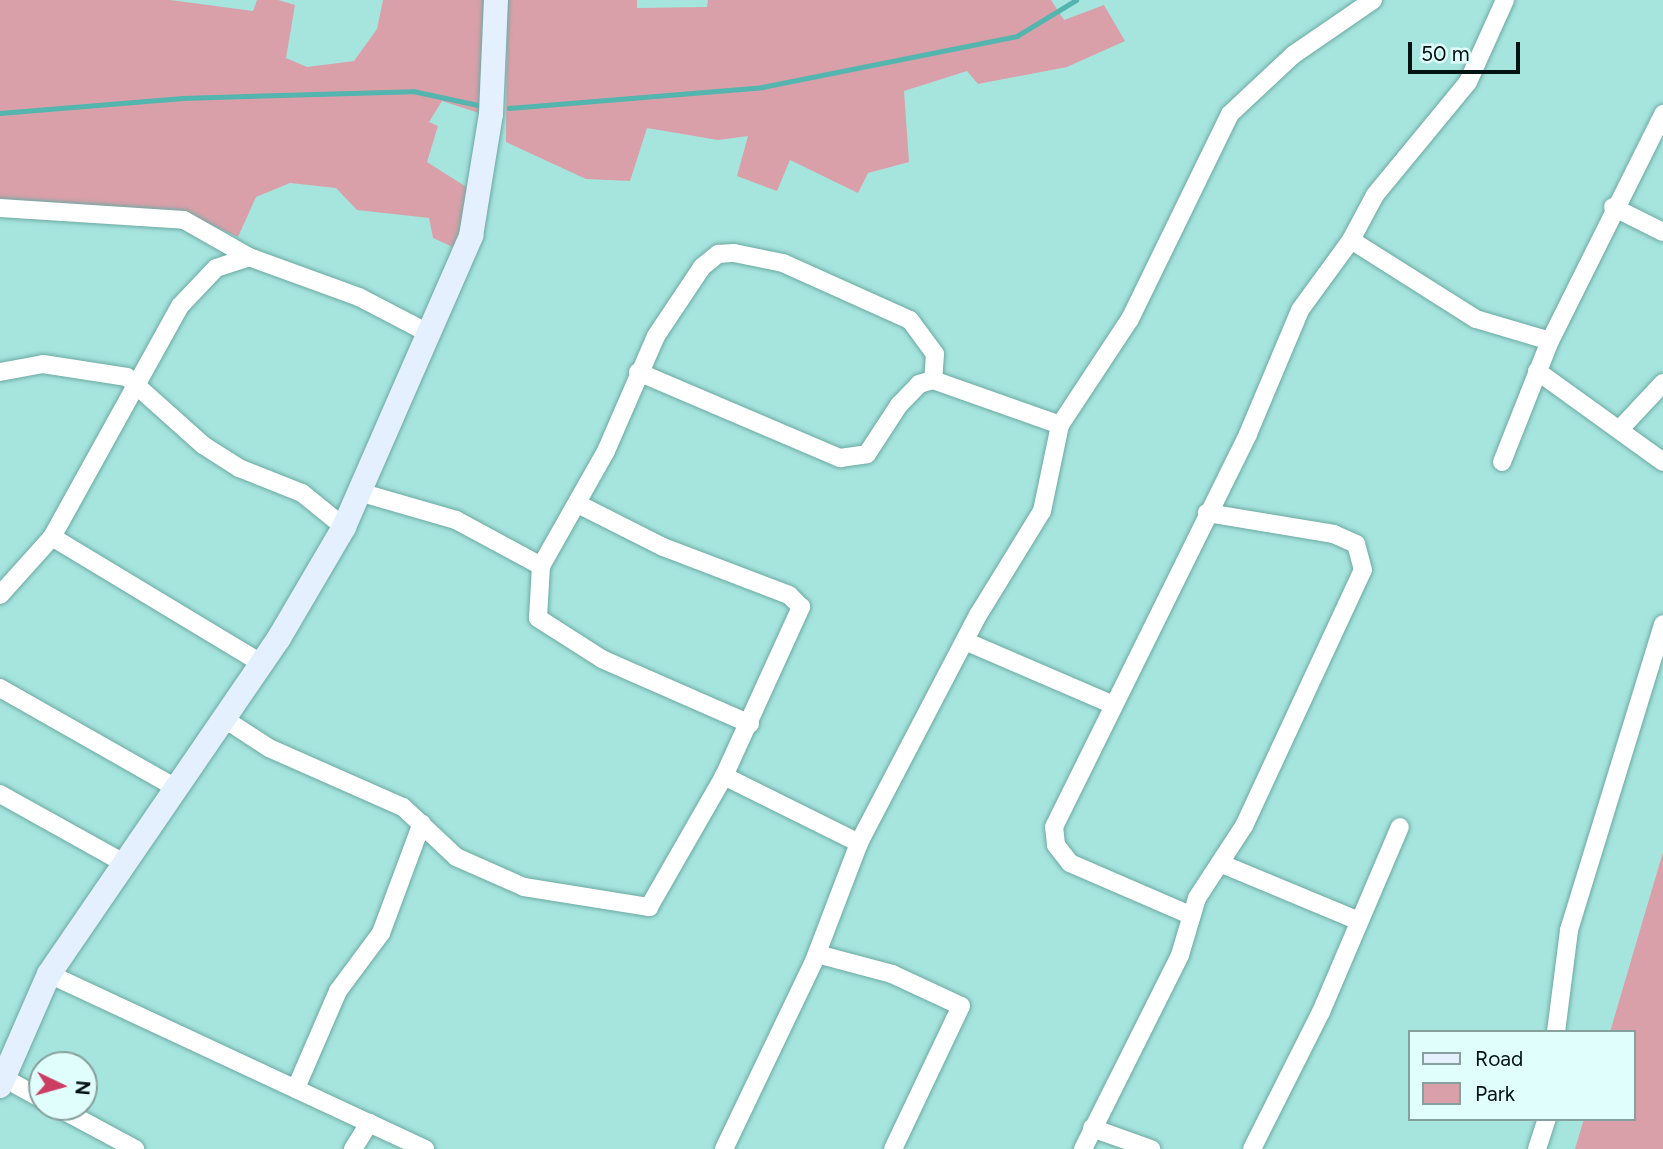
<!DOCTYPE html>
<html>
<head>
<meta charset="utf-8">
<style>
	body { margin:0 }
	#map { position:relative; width:1663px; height:1149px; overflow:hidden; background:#a6e4de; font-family:Figtree,sans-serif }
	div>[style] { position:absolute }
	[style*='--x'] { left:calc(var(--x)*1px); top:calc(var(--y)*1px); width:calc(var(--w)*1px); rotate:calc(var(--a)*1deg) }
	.green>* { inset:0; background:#daa0a9 }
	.stream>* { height:4.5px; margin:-2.25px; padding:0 2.25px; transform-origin:2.25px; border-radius:2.25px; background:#53b5ae }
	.roads { filter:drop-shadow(0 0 2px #6ca9a3) drop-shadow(0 0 2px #6ca9a3) }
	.street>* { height:18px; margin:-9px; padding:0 9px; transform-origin:9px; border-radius:9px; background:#fff }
	.secondary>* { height:24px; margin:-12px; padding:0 12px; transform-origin:12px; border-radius:12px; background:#e4f0fd }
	span { translate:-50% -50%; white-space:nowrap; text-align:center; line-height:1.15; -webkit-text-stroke:5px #e0fefb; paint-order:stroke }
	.legend { position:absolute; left:1408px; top:1030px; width:228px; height:91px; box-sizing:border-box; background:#e0fefb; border:2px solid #86a09d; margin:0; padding:9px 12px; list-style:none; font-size:21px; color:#001211 }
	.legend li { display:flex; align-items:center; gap:14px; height:35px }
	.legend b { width:35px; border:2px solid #86a09d }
	.north { position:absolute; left:28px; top:1051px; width:70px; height:70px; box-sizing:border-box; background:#e0fefb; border:2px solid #86a09d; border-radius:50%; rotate:95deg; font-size:19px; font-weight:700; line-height:28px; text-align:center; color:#001211 }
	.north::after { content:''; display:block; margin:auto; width:24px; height:32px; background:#cc3d63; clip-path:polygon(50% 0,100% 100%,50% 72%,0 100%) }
	.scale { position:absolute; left:1408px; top:42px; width:112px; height:32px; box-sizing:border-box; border:4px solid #001211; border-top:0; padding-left:9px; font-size:21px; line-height:24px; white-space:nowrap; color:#001211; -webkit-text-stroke:5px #e0fefb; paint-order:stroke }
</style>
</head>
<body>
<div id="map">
	<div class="green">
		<div style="clip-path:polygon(0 0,170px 0,253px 11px,257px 0,278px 0,295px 5px,286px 58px,307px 67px,354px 61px,377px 29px,383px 0,485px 0,482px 114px,442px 101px,429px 122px,438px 126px,427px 162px,471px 190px,455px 248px,433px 238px,429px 218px,357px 210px,336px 188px,290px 183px,256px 197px,238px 237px,183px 212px,0 200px)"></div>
		<div style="clip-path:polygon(507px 0,637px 0,637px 8px,707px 7px,708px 0,1051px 0,1064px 20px,1104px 5px,1125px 41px,1067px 67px,978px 84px,967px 71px,904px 91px,909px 162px,868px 173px,858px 193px,790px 160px,777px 191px,737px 176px,748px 136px,718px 140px,647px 128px,630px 181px,586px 179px,506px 142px)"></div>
		<div style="clip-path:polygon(1663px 852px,1663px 1149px,1575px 1149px,1584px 1119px,1633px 1119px,1633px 1032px,1610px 1032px)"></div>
	</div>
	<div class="stream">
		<div style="--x:509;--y:108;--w:254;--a:-4.7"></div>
		<div style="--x:762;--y:87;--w:260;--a:-11.3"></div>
		<div style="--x:1017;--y:36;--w:69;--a:-31.4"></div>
		<div style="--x:0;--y:113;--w:183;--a:-4.7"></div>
		<div style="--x:182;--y:98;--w:231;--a:-1.7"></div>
		<div style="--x:413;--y:91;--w:72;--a:12.1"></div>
	</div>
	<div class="roads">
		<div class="street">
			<div style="--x:1613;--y:207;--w:56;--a:26.6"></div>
			<div style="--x:0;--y:208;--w:184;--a:3.7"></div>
			<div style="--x:184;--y:220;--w:75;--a:29.6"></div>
			<div style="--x:249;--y:257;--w:117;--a:20"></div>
			<div style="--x:359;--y:297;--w:80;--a:27.5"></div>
			<div style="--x:1351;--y:240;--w:51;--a:-61.9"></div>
			<div style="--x:1375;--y:195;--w:146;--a:-50.5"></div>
			<div style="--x:1468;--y:82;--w:90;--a:-65.7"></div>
			<div style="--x:1537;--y:371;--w:155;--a:35.8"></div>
			<div style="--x:0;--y:372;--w:44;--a:-10.5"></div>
			<div style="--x:43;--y:364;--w:85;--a:8.8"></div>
			<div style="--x:127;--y:377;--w:102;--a:41.8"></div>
			<div style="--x:203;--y:445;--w:43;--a:32.6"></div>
			<div style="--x:239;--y:468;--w:68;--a:21.6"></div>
			<div style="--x:302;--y:493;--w:54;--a:39"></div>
			<div style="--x:638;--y:372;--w:220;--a:23.1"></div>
			<div style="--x:840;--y:458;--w:27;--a:-8"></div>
			<div style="--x:867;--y:454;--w:59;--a:-56.9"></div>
			<div style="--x:899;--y:405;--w:29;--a:-46"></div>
			<div style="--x:919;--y:384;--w:15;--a:-16"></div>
			<div style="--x:933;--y:380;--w:135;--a:19.5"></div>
			<div style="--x:1060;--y:425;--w:88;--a:101.8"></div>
			<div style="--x:1042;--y:511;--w:122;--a:121.6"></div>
			<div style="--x:978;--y:615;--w:257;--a:117.6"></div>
			<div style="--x:859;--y:843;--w:151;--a:-153.6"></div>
			<div style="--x:1060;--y:425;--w:127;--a:-56.6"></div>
			<div style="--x:1130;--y:319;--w:228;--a:-64"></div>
			<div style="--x:1230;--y:114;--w:86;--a:-43.1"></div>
			<div style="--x:1293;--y:55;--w:97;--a:-34.5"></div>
			<div style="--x:1620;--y:429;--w:63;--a:-46.9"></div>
			<div style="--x:1502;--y:462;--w:130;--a:-68.4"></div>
			<div style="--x:1550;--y:341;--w:254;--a:-63.5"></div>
			<div style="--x:359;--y:492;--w:101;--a:16.1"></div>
			<div style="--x:456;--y:520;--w:97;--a:28.4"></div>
			<div style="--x:52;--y:537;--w:244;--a:31.1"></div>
			<div style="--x:0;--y:595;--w:78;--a:-48.1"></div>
			<div style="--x:52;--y:537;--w:264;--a:-61"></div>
			<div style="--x:180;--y:306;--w:52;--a:-46.5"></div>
			<div style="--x:216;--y:268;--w:35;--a:-18"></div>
			<div style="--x:965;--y:641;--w:159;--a:23.3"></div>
			<div style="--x:0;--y:688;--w:200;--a:29.6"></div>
			<div style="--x:223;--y:718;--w:55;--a:33.1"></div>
			<div style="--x:269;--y:748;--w:146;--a:23.8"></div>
			<div style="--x:403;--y:807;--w:73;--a:43.3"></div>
			<div style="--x:456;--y:857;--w:74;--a:23.8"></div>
			<div style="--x:524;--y:887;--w:127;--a:9.1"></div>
			<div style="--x:649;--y:907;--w:151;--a:-60.2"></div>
			<div style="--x:724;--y:776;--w:186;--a:-65.5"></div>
			<div style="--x:801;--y:607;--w:17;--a:-135"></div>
			<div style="--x:789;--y:595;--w:135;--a:-159.1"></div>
			<div style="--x:663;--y:547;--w:95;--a:-153.2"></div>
			<div style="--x:750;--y:724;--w:162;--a:-156.3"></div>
			<div style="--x:602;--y:659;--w:76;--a:-147.4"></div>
			<div style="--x:538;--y:618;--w:52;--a:-86.7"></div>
			<div style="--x:541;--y:566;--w:132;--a:-60.5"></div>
			<div style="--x:606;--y:451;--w:125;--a:-66.5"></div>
			<div style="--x:656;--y:336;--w:83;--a:-56.3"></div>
			<div style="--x:702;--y:267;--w:21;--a:-39"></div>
			<div style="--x:718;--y:254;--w:16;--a:-4"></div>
			<div style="--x:734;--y:253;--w:50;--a:11.5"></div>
			<div style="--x:783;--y:263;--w:139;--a:24.2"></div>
			<div style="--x:910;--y:320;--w:42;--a:53.7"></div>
			<div style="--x:935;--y:354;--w:26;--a:94"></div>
			<div style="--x:0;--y:794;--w:140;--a:29.1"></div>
			<div style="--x:1222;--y:864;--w:148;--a:22.6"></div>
			<div style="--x:1190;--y:915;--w:131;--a:-156.6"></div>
			<div style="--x:1070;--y:863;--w:23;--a:-128"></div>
			<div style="--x:1056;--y:845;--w:18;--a:-96"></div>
			<div style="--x:1054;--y:827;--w:438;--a:-63.7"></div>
			<div style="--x:1248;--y:434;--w:134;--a:-67.2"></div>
			<div style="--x:1300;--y:310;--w:87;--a:-53.9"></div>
			<div style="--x:1351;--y:240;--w:148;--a:32.3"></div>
			<div style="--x:1476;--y:319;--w:77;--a:16.6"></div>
			<div style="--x:817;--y:954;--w:78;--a:14.9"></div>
			<div style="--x:892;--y:974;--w:76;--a:24.9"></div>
			<div style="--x:961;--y:1006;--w:158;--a:115.4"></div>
			<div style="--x:49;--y:974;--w:353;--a:25"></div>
			<div style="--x:1556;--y:1032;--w:103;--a:-82.7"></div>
			<div style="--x:1569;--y:930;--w:320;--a:-72.9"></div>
			<div style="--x:4;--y:1078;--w:43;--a:28.9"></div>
			<div style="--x:296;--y:1088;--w:106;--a:-66.6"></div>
			<div style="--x:338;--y:991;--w:72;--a:-53.4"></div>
			<div style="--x:381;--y:933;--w:117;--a:-69.6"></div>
			<div style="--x:57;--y:1107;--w:89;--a:28.3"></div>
			<div style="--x:1092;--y:1128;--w:63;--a:19.6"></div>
			<div style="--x:353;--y:1149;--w:31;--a:-58"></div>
			<div style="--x:369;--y:1123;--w:62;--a:24.9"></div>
			<div style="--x:724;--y:1149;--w:208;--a:-64.4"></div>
			<div style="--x:814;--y:961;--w:126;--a:-69.1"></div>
			<div style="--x:1083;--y:1149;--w:217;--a:-63.4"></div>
			<div style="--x:1180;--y:955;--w:59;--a:-73.4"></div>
			<div style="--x:1197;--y:898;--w:86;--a:-56.9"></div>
			<div style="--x:1244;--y:826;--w:282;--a:-65.1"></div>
			<div style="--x:1363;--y:570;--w:27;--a:-105"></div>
			<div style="--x:1356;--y:544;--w:24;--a:-156"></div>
			<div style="--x:1334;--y:534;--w:129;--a:-170.6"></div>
			<div style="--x:1252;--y:1149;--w:153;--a:-63.3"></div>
			<div style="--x:1321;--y:1012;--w:201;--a:-66.9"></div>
			<div style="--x:1537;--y:1149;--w:32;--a:-72"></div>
		</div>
		<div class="secondary">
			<div style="--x:0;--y:1086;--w:122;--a:-66.4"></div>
			<div style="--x:49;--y:974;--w:407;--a:-55.6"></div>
			<div style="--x:279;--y:638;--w:129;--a:-59.6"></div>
			<div style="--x:344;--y:527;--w:318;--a:-66.4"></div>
			<div style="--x:471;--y:236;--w:124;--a:-80.7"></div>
			<div style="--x:491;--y:114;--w:114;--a:-87.5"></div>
		</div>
	</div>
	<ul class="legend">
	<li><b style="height:9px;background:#e4f0fd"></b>Road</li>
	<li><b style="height:19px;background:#daa0a9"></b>Park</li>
	</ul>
	<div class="north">N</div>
	<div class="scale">50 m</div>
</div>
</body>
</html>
